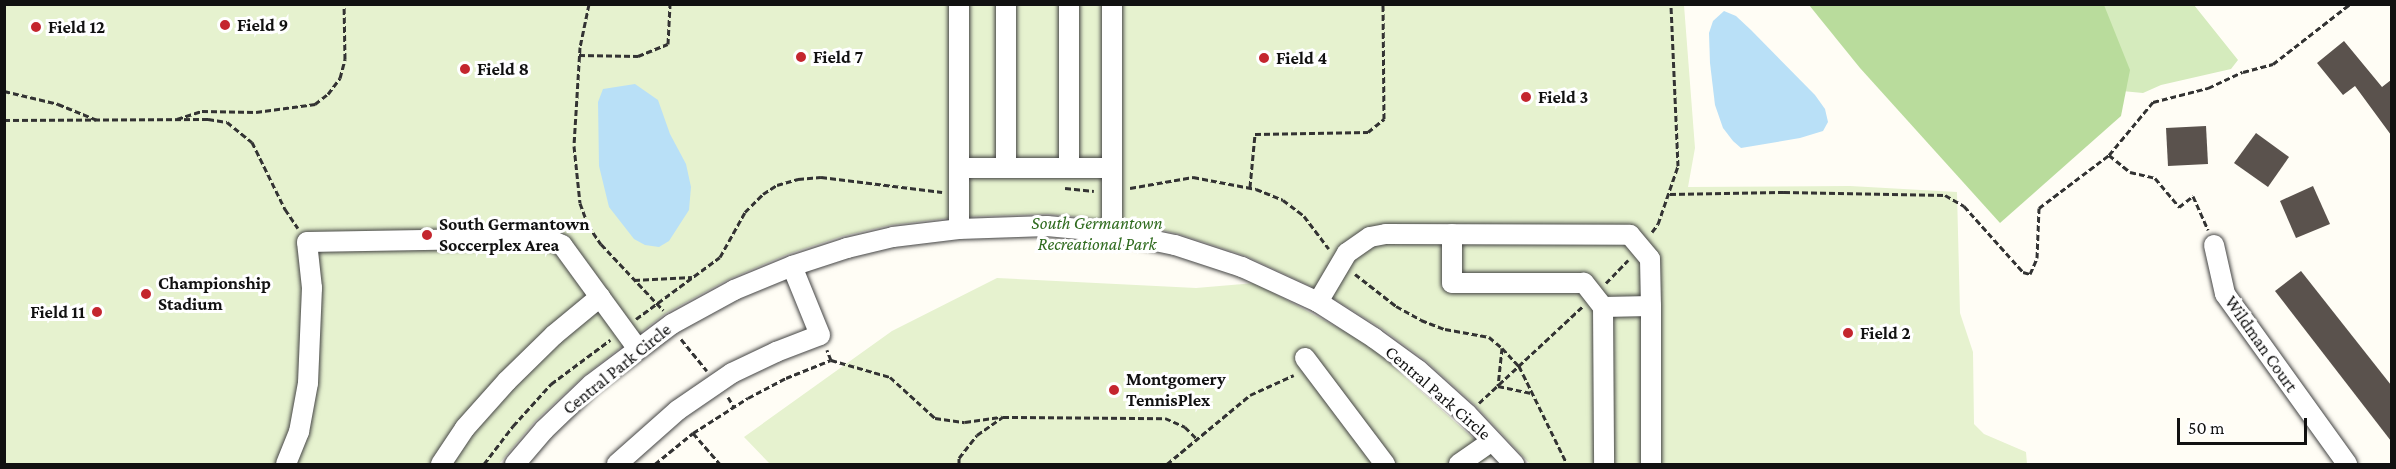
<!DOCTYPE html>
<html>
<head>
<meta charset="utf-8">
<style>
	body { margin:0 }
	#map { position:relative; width:2396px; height:469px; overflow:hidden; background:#fffdf5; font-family:"Crimson Pro",serif }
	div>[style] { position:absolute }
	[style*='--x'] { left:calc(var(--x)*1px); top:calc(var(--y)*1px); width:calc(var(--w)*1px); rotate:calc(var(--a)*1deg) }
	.green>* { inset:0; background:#d5ebbd }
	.forest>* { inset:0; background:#b9dc9c }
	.pitch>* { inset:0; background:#e6f2cf }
	.water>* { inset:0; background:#b9e0f7 }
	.building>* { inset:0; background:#5a524d }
	.path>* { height:3px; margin-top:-1.5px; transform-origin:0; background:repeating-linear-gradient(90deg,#333 0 6px,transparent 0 9px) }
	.roads { filter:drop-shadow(0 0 2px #444) drop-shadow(0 0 2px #444) }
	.minor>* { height:20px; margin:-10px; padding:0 10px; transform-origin:10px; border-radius:10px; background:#fff }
	.dots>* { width:16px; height:16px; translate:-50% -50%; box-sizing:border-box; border:3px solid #fff; border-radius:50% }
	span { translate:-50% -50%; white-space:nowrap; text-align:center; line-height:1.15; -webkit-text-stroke:6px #fff; paint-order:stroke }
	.poi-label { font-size:18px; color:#111; font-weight:700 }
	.left { translate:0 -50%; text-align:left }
	.right { translate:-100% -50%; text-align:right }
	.park-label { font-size:18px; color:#2f6b1f; font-style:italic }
	.street-label { font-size:18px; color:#111 }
	.frame { position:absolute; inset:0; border:6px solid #111; pointer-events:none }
	.scale { position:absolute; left:2177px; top:418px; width:130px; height:27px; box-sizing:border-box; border:3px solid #111; border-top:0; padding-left:8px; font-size:18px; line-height:21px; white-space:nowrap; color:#111; -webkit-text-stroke:4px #fff; paint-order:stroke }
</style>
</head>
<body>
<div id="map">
	<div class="green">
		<div style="clip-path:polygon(2077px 5px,2194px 5px,2238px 60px,2231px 69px,2161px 85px,2143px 93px,2101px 89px)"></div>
	</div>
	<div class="forest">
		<div style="clip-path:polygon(1809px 5px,2104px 5px,2130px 70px,2121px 116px,2000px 223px,1860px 68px)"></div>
	</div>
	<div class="pitch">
		<div style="clip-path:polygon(4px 5px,1684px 5px,1695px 148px,1688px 187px,1850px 186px,1957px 192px,1960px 313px,1973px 352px,1974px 424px,1984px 434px,2026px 452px,2027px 464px,1530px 464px,1476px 406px,1426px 361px,1381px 328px,1323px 292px,1246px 256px,1179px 234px,1114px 220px,1047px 214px,958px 217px,891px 225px,843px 236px,788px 254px,729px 279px,666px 313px,585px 375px,535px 421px,499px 464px,5px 464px)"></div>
		<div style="clip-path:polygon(997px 278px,1196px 288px,1255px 283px,1368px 344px,1493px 456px,1479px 464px,770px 464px,744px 437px,892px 331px)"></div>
	</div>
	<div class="water">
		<div style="clip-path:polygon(1724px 11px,1736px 16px,1751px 30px,1815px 95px,1825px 109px,1828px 122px,1823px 131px,1800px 138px,1741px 148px,1733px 141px,1723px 128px,1715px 105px,1710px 63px,1709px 33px,1713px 21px)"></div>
		<div style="clip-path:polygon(635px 84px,658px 100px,670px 134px,686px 164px,691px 187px,689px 210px,669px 241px,659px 247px,645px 245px,634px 239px,609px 207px,599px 166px,598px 102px,603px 89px)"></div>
	</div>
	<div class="building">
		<div style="clip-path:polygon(2344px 41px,2382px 87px,2391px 80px,2391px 135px,2355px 86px,2343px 95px,2317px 63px)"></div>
		<div style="clip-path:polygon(2206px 126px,2208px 164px,2168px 166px,2166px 128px)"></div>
		<div style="clip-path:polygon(2256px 133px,2289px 157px,2268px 187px,2234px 163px)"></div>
		<div style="clip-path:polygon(2313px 186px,2330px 224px,2296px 238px,2280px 201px)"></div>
		<div style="clip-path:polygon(2301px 271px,2391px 385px,2391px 441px,2275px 291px)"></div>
	</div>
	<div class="path">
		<div style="--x:589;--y:4;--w:44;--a:101.8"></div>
		<div style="--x:580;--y:47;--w:99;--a:93.5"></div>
		<div style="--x:574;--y:146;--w:57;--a:84"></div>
		<div style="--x:580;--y:203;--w:23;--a:70"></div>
		<div style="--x:588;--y:225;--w:23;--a:56"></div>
		<div style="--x:601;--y:244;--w:91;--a:46.8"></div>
		<div style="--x:579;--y:55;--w:59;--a:1"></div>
		<div style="--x:638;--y:56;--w:32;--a:-22"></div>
		<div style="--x:668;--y:44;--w:40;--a:-87.1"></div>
		<div style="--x:4;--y:91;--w:56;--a:13.5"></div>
		<div style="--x:58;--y:104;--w:42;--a:22.3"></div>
		<div style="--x:177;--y:119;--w:26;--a:-18"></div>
		<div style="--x:202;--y:111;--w:54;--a:1.1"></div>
		<div style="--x:256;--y:112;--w:60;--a:-7.7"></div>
		<div style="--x:315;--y:104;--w:16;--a:-38"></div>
		<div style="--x:328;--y:94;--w:20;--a:-53"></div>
		<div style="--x:340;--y:78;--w:20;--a:-75"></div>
		<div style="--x:345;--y:59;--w:55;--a:-91"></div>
		<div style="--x:4;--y:120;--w:204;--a:-0.3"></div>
		<div style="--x:208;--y:119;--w:19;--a:9"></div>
		<div style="--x:227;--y:122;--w:32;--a:39"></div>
		<div style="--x:252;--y:142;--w:75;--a:63.8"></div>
		<div style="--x:285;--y:209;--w:23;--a:56"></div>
		<div style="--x:2109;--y:155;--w:27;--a:39"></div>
		<div style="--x:2130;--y:172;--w:26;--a:13"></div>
		<div style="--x:2155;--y:178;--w:38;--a:50"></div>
		<div style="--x:2179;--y:207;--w:18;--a:-38"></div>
		<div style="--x:2193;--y:196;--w:37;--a:66"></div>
		<div style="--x:1250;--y:187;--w:53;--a:-84.6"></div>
		<div style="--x:1255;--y:134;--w:113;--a:-1"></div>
		<div style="--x:1368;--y:132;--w:21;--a:-39"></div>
		<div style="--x:1384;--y:119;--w:115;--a:-90.5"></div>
		<div style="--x:1065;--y:188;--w:29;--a:6"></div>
		<div style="--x:1130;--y:188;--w:64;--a:-9.9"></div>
		<div style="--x:1193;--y:177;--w:64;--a:10.8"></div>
		<div style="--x:1256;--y:189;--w:29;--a:22"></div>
		<div style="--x:1283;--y:200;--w:26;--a:37"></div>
		<div style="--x:1304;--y:216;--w:41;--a:52.9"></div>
		<div style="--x:1670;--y:194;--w:114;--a:-1"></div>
		<div style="--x:1784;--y:192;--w:161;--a:1.1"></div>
		<div style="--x:1945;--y:195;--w:22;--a:30"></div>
		<div style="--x:1964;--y:206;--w:89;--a:48.2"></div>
		<div style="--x:2023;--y:272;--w:7;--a:16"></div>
		<div style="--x:2030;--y:274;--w:17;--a:-66"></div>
		<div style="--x:2037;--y:258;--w:50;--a:-87.7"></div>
		<div style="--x:2039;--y:208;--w:88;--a:-37.1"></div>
		<div style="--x:2109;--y:155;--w:69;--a:-50.3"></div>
		<div style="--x:2153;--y:102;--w:57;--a:-14.3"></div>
		<div style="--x:2208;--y:88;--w:38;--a:-25"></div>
		<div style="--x:2243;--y:72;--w:31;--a:-15"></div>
		<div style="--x:2273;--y:64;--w:98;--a:-37.9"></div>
		<div style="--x:1652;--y:232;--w:10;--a:-53"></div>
		<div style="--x:1658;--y:224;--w:61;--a:-71"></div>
		<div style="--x:1678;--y:166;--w:162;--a:-92.5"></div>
		<div style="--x:1355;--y:274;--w:52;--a:38"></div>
		<div style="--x:1396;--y:306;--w:29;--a:29"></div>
		<div style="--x:1421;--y:320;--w:26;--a:21"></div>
		<div style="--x:1445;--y:329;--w:45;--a:10.3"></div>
		<div style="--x:1489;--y:337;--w:17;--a:40"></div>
		<div style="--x:1502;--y:348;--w:25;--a:47"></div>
		<div style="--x:1519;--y:366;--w:109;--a:63.9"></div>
		<div style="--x:634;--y:280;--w:58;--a:-3"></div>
		<div style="--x:1606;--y:283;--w:32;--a:-46"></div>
		<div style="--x:636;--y:319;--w:104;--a:-36.4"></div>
		<div style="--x:720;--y:257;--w:51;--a:-60.9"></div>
		<div style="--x:745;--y:212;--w:25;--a:-45"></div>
		<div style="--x:763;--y:194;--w:17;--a:-33"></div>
		<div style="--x:777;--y:185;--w:22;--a:-16"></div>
		<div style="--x:798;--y:179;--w:23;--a:-5"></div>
		<div style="--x:821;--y:177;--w:122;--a:7.1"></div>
		<div style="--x:681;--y:339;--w:41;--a:50.9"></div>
		<div style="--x:1502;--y:348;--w:38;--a:96"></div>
		<div style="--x:1498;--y:386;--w:35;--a:12"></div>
		<div style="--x:831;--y:360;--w:61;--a:16.1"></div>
		<div style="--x:890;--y:377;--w:61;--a:42.3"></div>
		<div style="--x:935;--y:418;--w:30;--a:8"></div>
		<div style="--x:965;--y:422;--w:37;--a:-8"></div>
		<div style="--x:728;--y:397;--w:12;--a:59"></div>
		<div style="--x:1479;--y:403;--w:141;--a:-43"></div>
		<div style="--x:693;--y:433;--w:41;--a:48.9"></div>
		<div style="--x:484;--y:464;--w:48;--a:-52.7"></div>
		<div style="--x:513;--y:426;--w:57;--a:-47.9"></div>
		<div style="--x:551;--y:384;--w:74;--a:-36.7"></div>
		<div style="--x:655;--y:464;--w:49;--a:-39.2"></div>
		<div style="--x:693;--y:433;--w:65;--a:-32.5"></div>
		<div style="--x:748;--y:398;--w:43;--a:-27.8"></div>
		<div style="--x:786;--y:378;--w:48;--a:-21.8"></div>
		<div style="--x:831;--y:360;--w:11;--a:-112"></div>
		<div style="--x:959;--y:464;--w:6;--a:-90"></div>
		<div style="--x:959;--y:458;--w:29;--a:-52"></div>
		<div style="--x:977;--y:435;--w:32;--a:-35"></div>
		<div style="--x:1003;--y:417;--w:162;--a:0.4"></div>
		<div style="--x:1165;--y:418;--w:22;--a:24"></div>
		<div style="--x:1185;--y:427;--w:17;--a:45"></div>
		<div style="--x:1167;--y:464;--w:108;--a:-39.7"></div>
		<div style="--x:1250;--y:395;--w:48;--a:-24.4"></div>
	</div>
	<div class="roads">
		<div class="minor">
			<div style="--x:959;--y:4;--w:225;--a:90"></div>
			<div style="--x:1006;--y:4;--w:164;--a:90"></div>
			<div style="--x:1069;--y:4;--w:164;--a:90"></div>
			<div style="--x:959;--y:168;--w:153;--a:0"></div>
			<div style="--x:1112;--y:232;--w:228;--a:-90"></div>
			<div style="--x:2214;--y:245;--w:50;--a:77.3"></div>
			<div style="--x:2225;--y:294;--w:209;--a:54.3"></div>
			<div style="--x:1318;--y:302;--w:57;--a:-59.4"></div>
			<div style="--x:1347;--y:253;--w:28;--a:-35"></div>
			<div style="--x:1370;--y:237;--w:16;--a:-11"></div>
			<div style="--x:1386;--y:234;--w:244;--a:0.2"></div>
			<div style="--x:1630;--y:235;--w:31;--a:50"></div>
			<div style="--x:1650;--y:259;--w:47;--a:88.8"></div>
			<div style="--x:1651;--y:306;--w:48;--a:178.8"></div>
			<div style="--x:1603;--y:307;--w:31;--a:-128"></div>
			<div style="--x:1584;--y:283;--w:132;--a:180"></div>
			<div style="--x:1452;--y:283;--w:49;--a:-90"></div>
			<div style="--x:1651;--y:306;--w:158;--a:90"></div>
			<div style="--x:1603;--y:307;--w:157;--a:89.6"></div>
			<div style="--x:1305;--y:358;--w:133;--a:53"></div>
			<div style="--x:286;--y:464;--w:35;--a:-68"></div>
			<div style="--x:299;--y:432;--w:50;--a:-79.6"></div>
			<div style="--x:308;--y:383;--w:95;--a:-87.6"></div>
			<div style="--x:312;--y:288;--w:46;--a:-96.2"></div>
			<div style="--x:307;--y:242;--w:233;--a:-1"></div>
			<div style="--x:540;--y:238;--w:13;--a:13"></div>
			<div style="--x:553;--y:241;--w:10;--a:24"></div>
			<div style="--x:562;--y:245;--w:127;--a:53.9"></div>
			<div style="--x:441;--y:464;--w:43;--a:-56.3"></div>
			<div style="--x:465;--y:428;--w:63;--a:-48.2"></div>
			<div style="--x:507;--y:381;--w:66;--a:-44.4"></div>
			<div style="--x:554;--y:335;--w:60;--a:-39.6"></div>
			<div style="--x:515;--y:464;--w:45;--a:-49.5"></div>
			<div style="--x:544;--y:430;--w:66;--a:-43.8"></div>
			<div style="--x:592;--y:384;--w:100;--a:-36.9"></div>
			<div style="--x:672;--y:324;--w:71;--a:-28.7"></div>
			<div style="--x:734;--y:290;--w:63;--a:-22.5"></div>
			<div style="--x:792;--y:266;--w:58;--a:-18.1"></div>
			<div style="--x:847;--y:248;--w:47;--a:-13.4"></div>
			<div style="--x:893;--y:237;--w:66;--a:-6.9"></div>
			<div style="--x:959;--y:229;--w:88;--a:-2"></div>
			<div style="--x:1047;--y:226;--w:65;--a:5.3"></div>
			<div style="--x:1112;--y:232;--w:64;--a:11.7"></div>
			<div style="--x:1175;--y:245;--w:71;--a:18.2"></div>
			<div style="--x:1242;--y:267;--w:84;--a:24.7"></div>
			<div style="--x:1318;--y:302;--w:67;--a:32.7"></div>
			<div style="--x:1374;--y:338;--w:54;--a:36"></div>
			<div style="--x:1418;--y:370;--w:66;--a:41.9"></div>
			<div style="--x:1467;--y:414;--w:69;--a:46.8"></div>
			<div style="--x:617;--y:464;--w:81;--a:-41.5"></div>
			<div style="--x:678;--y:410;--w:65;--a:-34.4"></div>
			<div style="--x:732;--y:373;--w:49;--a:-25.5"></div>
			<div style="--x:776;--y:352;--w:47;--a:-21.1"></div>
			<div style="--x:820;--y:335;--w:74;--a:-112.1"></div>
			<div style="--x:1459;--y:464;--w:40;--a:-34.9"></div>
		</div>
	</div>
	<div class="dots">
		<div style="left:225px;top:25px;background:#c4262e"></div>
		<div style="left:36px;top:27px;background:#c4262e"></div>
		<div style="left:801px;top:57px;background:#c4262e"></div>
		<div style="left:1264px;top:58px;background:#c4262e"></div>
		<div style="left:465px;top:69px;background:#c4262e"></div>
		<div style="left:1526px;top:97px;background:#c4262e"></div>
		<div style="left:427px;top:235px;background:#c4262e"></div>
		<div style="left:146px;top:294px;background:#c4262e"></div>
		<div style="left:97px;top:312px;background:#c4262e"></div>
		<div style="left:1848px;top:333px;background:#c4262e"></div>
		<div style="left:1114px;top:390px;background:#c4262e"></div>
	</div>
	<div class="poi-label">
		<span class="left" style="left:237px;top:25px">Field 9</span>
		<span class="left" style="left:48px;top:27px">Field 12</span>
		<span class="left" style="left:813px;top:57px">Field 7</span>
		<span class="left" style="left:1276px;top:58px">Field 4</span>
		<span class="left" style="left:477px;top:69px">Field 8</span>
		<span class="left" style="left:1538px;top:97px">Field 3</span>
		<span class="left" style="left:439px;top:235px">South Germantown<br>Soccerplex Area</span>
		<span class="left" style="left:158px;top:294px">Championship<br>Stadium</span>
		<span class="right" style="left:85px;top:312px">Field 11</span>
		<span class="left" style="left:1860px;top:333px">Field 2</span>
		<span class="left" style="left:1126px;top:390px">Montgomery<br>TennisPlex</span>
	</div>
	<div class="park-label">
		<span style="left:1097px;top:234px">South Germantown<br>Recreational Park</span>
	</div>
	<div class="street-label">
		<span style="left:2261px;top:344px;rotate:55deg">Wildman Court</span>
		<span style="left:617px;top:369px;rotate:-39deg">Central Park Circle</span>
		<span style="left:1438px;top:393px;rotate:41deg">Central Park Circle</span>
	</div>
	<div class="frame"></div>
	<div class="scale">50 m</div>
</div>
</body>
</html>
